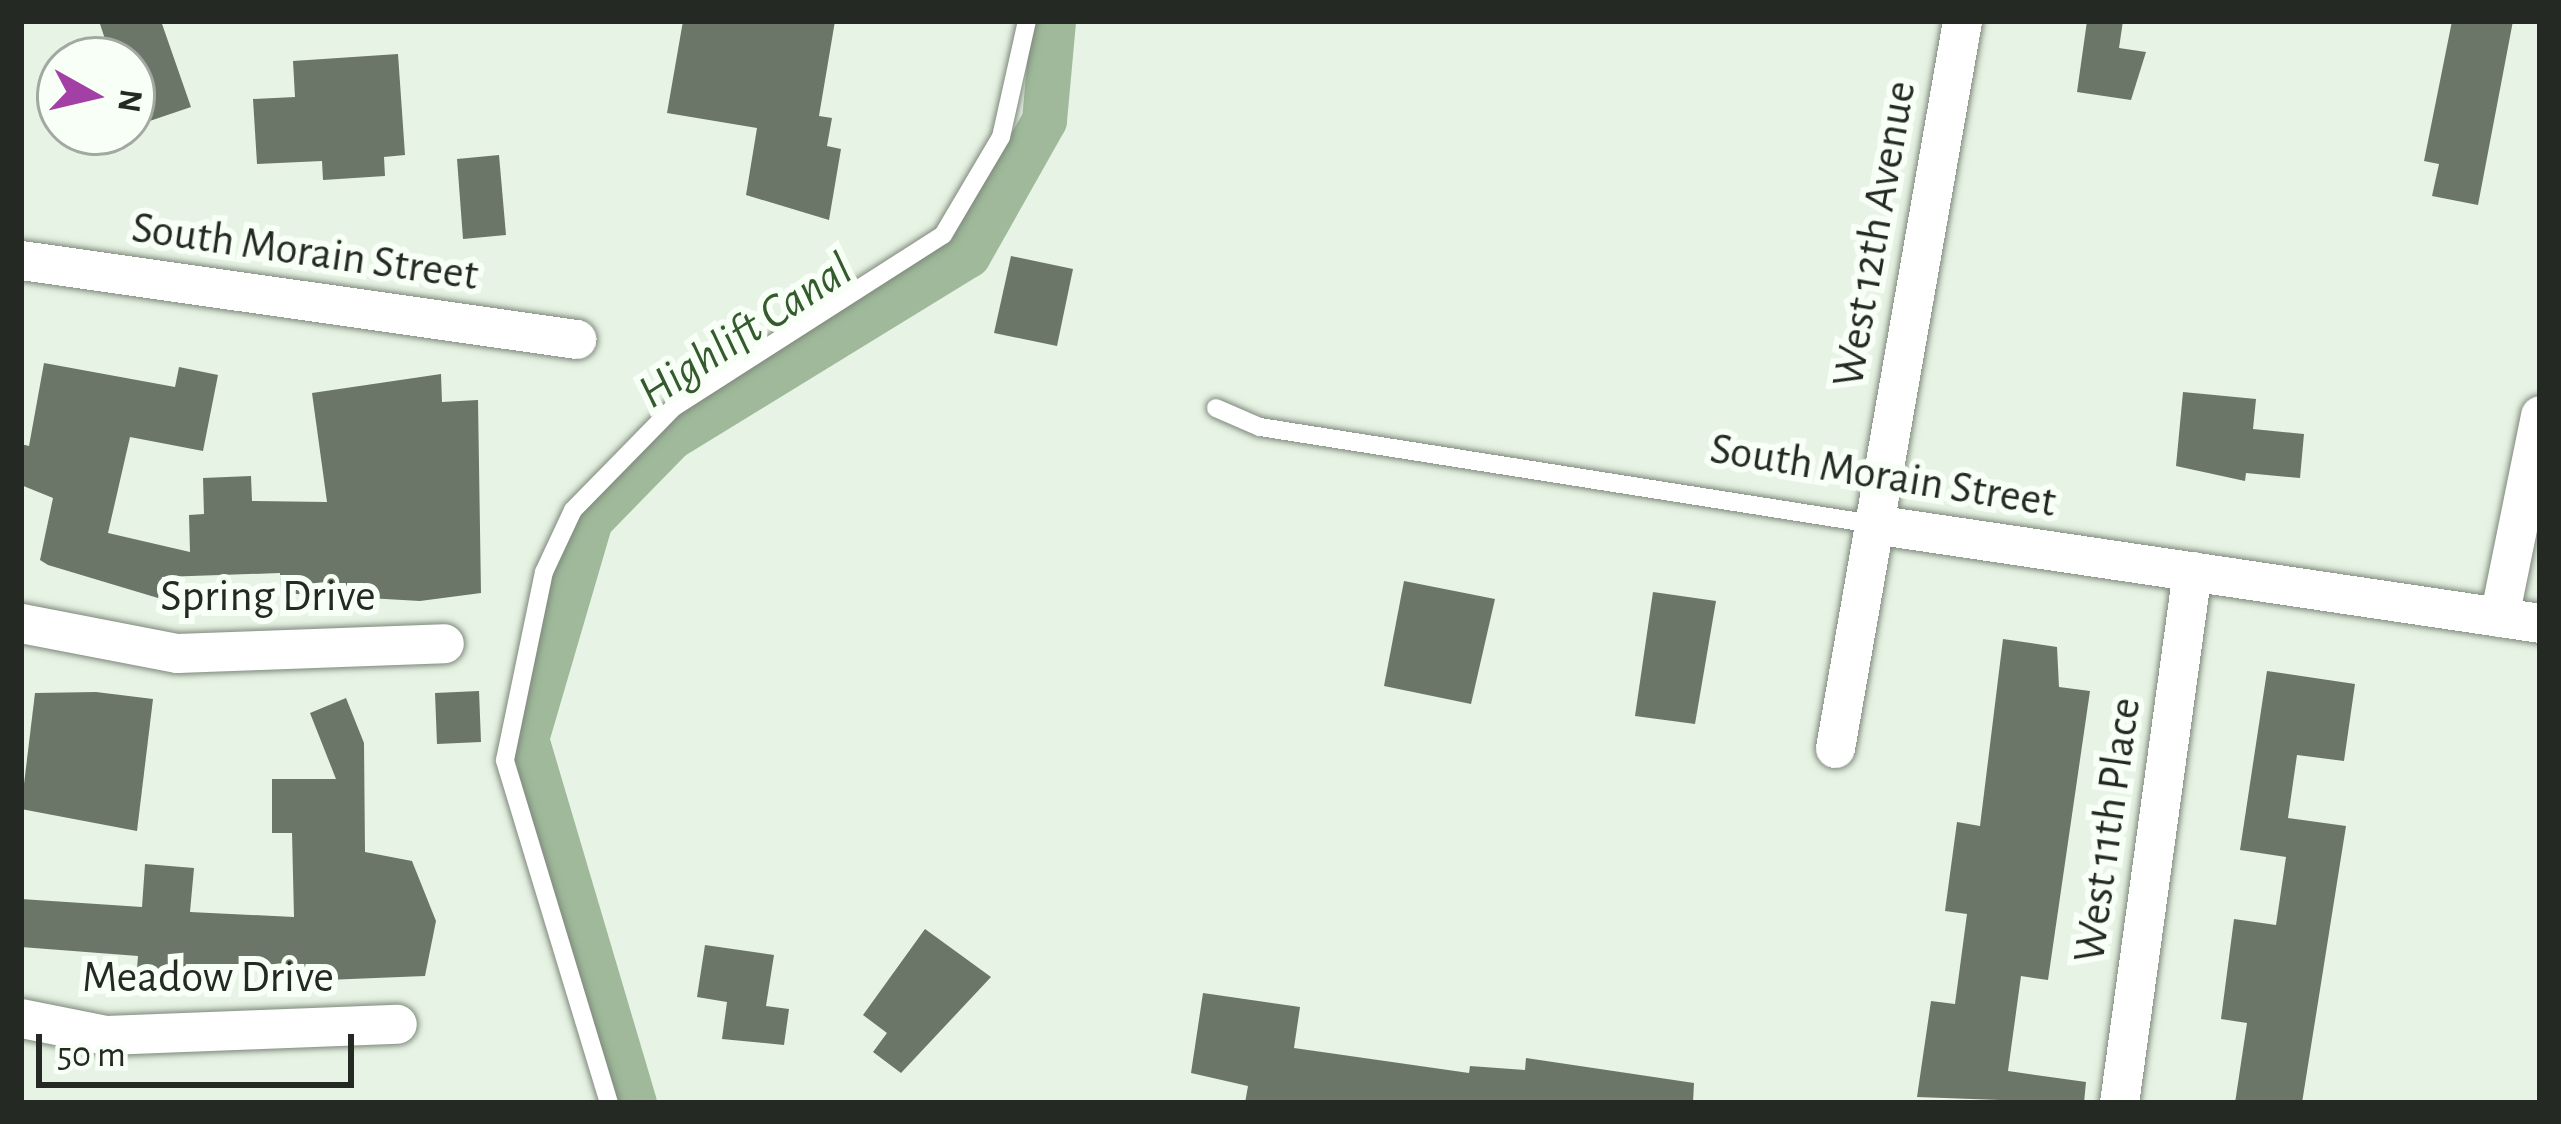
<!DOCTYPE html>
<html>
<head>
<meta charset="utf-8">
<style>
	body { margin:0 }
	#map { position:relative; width:2561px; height:1124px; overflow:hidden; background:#e7f3e4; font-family:"Alegreya Sans",sans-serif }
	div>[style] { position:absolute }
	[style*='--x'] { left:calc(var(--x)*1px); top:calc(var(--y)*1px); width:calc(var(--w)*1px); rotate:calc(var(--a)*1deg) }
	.canal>* { height:45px; margin:-22.5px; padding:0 22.5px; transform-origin:22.5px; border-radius:22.5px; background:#9fb99a }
	.building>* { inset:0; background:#6b7669 }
	.roads { filter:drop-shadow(0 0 3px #7d887b) drop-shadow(0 0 3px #7d887b) }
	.service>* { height:18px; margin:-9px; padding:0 9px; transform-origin:9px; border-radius:9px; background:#fff }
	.minor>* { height:39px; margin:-19.5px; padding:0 19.5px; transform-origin:19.5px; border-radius:19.5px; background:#fff }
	span { translate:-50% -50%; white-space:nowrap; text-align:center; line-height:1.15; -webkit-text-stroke:12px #f7fff6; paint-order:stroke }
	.street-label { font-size:45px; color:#252924 }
	.water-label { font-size:48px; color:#345a2d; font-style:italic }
	.frame { position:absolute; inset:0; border:24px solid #252924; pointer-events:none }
	.north { position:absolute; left:36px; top:36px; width:120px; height:120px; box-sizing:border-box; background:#f7fff6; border:3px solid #a3a9a2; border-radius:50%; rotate:98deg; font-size:33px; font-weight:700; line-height:48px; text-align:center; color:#252924 }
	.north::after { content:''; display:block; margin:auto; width:42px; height:54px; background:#a340a6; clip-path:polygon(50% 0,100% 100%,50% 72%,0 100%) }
	.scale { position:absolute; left:36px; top:1034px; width:318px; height:54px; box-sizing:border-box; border:6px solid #252924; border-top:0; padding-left:15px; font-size:36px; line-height:42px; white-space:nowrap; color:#252924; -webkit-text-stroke:9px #f7fff6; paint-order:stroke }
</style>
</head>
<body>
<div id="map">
	<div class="canal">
		<div style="--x:634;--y:1103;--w:380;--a:-106.5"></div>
		<div style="--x:526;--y:739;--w:228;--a:-73.7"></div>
		<div style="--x:590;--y:520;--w:116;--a:-45.7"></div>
		<div style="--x:671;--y:437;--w:348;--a:-31.5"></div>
		<div style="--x:968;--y:255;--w:155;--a:-60.6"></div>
		<div style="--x:1044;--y:120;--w:99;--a:-84.8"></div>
	</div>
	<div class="building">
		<div style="clip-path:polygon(99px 21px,161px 21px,191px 107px,132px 127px,132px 60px,112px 60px)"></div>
		<div style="clip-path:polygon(683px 21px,835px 21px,819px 116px,832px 118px,827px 146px,841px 149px,829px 220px,746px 195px,757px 128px,667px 113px)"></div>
		<div style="clip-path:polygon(2087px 21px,2123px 21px,2119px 48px,2146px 52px,2131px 100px,2077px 92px)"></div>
		<div style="clip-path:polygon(2452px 21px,2513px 21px,2478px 205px,2432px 196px,2439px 164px,2424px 161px)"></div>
		<div style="clip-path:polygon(398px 54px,405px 155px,384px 157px,385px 176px,323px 180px,322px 161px,257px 164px,253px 99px,295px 97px,293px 61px)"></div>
		<div style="clip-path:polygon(499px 155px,506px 235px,463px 239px,457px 159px)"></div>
		<div style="clip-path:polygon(1011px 256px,1073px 269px,1057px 346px,994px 333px)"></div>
		<div style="clip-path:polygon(44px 363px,175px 387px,179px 367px,218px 375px,203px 451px,130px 437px,108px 533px,190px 552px,189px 515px,204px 514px,203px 478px,251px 476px,252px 501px,327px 502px,312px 393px,441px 374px,442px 402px,478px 400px,481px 593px,420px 601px,280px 593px,280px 573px,162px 577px,158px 598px,48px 565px,40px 560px,53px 498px,21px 485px,21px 444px,29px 446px)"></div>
		<div style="clip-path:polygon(2183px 392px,2256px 399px,2253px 429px,2304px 434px,2300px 478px,2246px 473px,2245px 481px,2176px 466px)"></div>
		<div style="clip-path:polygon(1404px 581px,1495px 599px,1471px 704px,1384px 686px)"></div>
		<div style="clip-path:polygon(1653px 592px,1716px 601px,1695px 724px,1635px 716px)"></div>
		<div style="clip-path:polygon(2003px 639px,2057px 647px,2059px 687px,2090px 691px,2048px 980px,2021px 976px,2008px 1071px,2086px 1082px,2084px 1103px,1917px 1097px,1931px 1001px,1955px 1004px,1967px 914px,1945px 911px,1957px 822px,1980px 826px)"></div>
		<div style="clip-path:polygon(2267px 671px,2355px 684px,2344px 761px,2297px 755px,2288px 818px,2346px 826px,2302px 1103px,2235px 1103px,2247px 1023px,2221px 1019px,2234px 919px,2276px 925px,2286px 857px,2240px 850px)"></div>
		<div style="clip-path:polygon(479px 691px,481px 742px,437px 744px,435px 693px)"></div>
		<div style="clip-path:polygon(96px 692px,153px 699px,137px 831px,21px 809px,35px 693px)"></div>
		<div style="clip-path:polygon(346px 698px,364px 743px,365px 852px,412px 861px,436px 921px,425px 976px,326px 980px,322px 969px,186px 964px,184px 986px,136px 982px,138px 956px,21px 947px,21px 899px,142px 907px,145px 864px,194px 868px,190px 912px,294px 917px,292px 833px,272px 833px,272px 779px,336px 779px,310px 713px)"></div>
		<div style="clip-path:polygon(925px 929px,991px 977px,901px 1073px,873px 1052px,887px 1033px,863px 1015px)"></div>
		<div style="clip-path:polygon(705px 945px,774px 955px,766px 1006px,789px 1009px,784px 1045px,722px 1039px,727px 1002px,697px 997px)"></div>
		<div style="clip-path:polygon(1203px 993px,1300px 1007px,1294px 1048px,1469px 1073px,1470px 1066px,1525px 1070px,1526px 1058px,1694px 1083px,1693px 1103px,1245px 1103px,1248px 1086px,1191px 1073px)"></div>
	</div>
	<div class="roads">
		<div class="service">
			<div style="--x:1216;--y:408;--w:48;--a:23.4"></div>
			<div style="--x:1260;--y:427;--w:621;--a:8.99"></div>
			<div style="--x:609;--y:1103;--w:358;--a:-106.9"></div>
			<div style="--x:505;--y:760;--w:192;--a:-78.3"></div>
			<div style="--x:544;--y:572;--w:68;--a:-64.9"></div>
			<div style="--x:573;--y:510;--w:144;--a:-45.6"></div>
			<div style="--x:674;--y:407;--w:319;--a:-32.6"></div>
			<div style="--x:943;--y:235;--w:114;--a:-59.4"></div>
			<div style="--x:1001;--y:137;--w:119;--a:-77.4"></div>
		</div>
		<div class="minor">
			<div style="--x:21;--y:260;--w:561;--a:8.1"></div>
			<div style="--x:1873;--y:524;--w:674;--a:8.44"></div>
			<div style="--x:2499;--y:617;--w:206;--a:-78.5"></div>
			<div style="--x:21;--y:623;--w:159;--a:10.9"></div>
			<div style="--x:177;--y:653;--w:267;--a:-2.1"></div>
			<div style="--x:1835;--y:748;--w:738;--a:-80.09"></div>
			<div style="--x:21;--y:1018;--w:87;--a:11.3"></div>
			<div style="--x:106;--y:1035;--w:291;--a:-2.2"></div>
			<div style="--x:2119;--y:1103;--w:537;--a:-82.19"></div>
		</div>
	</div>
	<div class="street-label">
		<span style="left:1875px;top:234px;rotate:-80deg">West 12th Avenue</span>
		<span style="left:305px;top:252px;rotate:8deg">South Morain Street</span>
		<span style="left:1883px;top:476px;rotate:9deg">South Morain Street</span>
		<span style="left:268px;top:597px">Spring Drive</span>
		<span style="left:2108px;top:830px;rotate:-82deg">West 11th Place</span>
		<span style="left:208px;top:978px">Meadow Drive</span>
	</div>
	<div class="water-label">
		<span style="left:746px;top:332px;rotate:-33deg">Highlift Canal</span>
	</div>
	<div class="frame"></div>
	<div class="north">N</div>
	<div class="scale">50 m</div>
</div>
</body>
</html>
